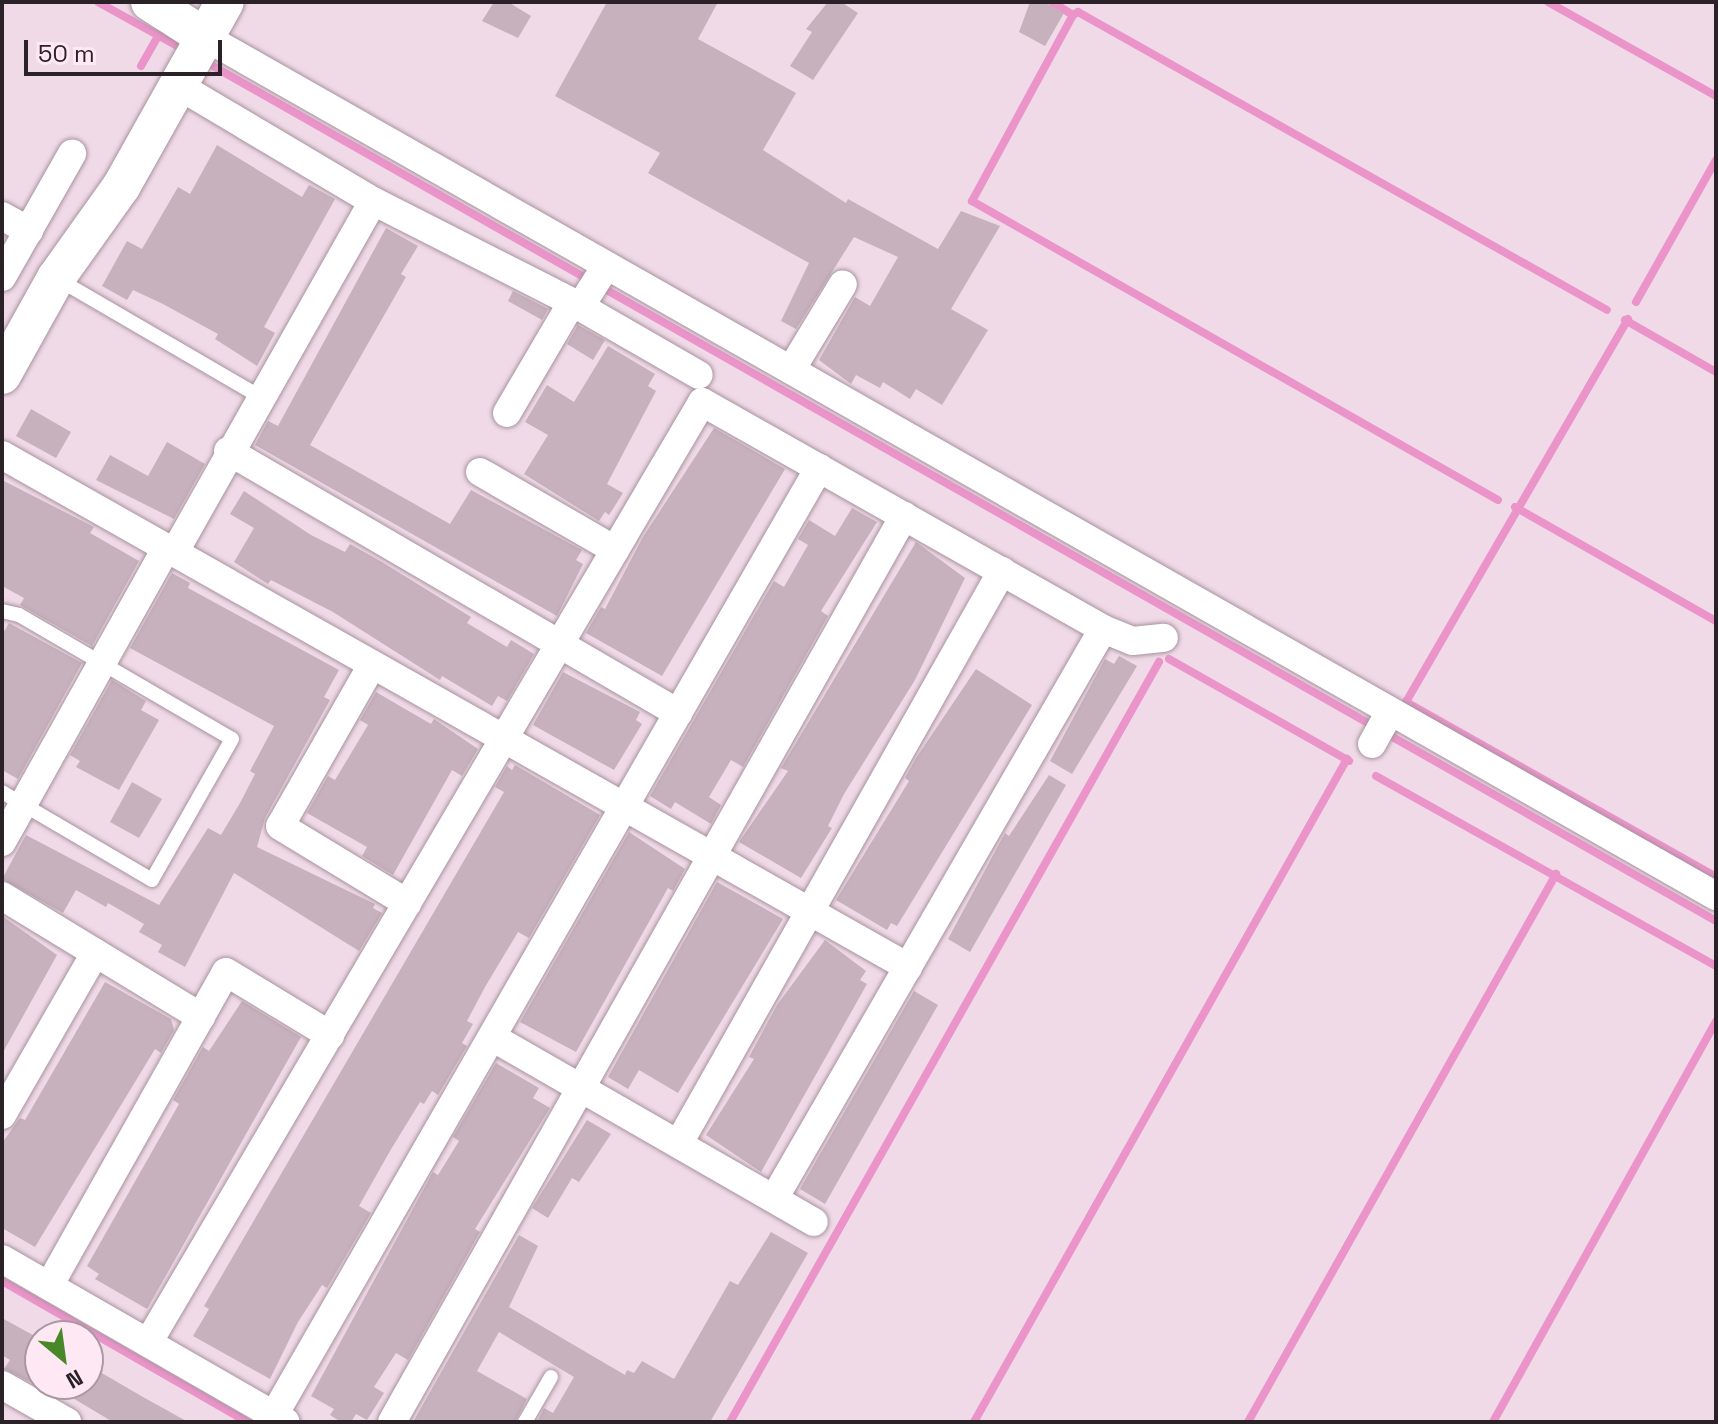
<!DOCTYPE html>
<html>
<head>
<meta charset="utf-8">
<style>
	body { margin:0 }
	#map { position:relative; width:1718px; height:1424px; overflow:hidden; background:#f0dae7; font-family:"Space Grotesk",sans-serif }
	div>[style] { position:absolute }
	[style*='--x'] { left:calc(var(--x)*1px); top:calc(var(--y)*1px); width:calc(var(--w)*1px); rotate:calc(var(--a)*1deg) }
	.stream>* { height:8px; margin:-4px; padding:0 4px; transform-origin:4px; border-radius:4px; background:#eb94ca }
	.building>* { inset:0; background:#c6b1bd }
	.roads { filter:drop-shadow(0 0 2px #a7929e) drop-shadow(0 0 2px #a7929e) }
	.lane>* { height:14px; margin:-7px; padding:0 7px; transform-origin:7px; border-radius:7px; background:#fff }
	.street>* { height:28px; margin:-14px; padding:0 14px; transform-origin:14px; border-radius:14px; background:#fff }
	.secondary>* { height:38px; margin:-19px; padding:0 19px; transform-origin:19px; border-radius:19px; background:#fff }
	span { translate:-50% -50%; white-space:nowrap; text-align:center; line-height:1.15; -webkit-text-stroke:6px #fee8f4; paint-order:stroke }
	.frame { position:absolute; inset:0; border:4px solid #2a2227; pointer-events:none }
	.north { position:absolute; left:24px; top:1320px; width:80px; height:80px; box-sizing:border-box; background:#fee8f4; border:2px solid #a999a2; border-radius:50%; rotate:151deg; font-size:22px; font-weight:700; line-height:32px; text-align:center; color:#2a2227 }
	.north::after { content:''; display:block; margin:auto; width:28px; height:36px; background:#498828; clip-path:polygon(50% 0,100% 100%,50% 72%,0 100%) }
	.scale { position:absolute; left:24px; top:40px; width:198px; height:36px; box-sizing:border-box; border:4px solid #2a2227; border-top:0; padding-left:10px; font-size:24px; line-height:28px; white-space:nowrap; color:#2a2227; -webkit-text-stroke:6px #fee8f4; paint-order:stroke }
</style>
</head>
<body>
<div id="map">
	<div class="stream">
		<div style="--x:98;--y:2;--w:101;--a:29.1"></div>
		<div style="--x:1052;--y:2;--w:25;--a:32"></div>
		<div style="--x:1073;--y:15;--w:6;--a:-31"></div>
		<div style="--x:1078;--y:12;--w:607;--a:29.39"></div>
		<div style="--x:1548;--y:2;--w:193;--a:29.2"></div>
		<div style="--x:1073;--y:15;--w:212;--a:118.5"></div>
		<div style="--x:972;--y:201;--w:605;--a:29.62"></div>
		<div style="--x:204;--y:61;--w:1739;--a:29.63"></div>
		<div style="--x:141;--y:66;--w:40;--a:-60.3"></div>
		<div style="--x:1636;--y:302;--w:163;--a:-60.6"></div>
		<div style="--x:1628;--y:319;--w:443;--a:120.1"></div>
		<div style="--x:1406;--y:702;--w:356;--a:29.4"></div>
		<div style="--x:1625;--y:320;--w:105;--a:29.7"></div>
		<div style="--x:1515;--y:507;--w:231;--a:29.6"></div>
		<div style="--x:1169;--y:659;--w:207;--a:29.5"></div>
		<div style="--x:1376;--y:776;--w:389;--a:29.2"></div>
		<div style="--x:2;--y:1281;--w:283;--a:29.9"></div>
		<div style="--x:730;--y:1422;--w:873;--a:-60.56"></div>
		<div style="--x:974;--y:1422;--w:761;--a:-60.64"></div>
		<div style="--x:1248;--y:1422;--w:629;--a:-60.66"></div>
		<div style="--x:1493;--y:1422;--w:459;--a:-60.9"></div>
	</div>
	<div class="building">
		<div style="clip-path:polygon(494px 2px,508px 2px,531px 16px,518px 38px,482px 21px)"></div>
		<div style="clip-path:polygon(607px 2px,718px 2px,698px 39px,796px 93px,763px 150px,846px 203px,848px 199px,938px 249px,961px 211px,1000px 226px,951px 309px,988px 330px,942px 405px,916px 389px,910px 399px,883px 382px,880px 388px,856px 375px,851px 384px,819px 360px,855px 297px,870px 306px,898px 257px,854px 237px,796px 329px,781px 321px,809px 263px,648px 173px,660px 153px,555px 96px)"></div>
		<div style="clip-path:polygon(828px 2px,841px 2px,858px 13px,813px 80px,790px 66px,812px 32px,806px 29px)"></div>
		<div style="clip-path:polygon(1030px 2px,1044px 2px,1064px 13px,1045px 46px,1019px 32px)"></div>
		<div style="clip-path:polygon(217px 145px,302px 197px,309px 185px,335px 199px,264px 327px,275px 333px,257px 366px,215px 339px,218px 334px,163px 304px,133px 290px,127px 300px,102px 286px,127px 241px,142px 249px,178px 187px,190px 194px)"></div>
		<div style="clip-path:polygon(386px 228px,418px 246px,401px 274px,406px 277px,310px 445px,450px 524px,471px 490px,582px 550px,576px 560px,583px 564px,557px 616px,255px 445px,268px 421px,278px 426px)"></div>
		<div style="clip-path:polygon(513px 291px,548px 309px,542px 320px,508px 301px)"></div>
		<div style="clip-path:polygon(578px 325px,605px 340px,593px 360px,567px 344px)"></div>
		<div style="clip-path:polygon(608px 346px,655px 374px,648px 386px,656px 391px,607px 484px,623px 493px,609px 515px,605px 512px,599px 521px,524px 474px,548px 435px,525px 422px,547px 385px,574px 402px)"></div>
		<div style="clip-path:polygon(31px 409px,71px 432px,56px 458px,16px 436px)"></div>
		<div style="clip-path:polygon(714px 428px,785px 469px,662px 676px,586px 633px,601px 607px,605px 609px,643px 537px)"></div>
		<div style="clip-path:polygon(167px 442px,205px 464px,174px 519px,96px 480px,110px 455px,148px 476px)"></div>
		<div style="clip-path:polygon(2px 480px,94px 527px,90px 533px,139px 561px,92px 646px,20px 605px,24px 598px,2px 586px)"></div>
		<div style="clip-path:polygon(244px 491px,311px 535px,345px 552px,350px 544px,382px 562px,471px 617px,467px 623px,507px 647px,511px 640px,534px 654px,507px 701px,498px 696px,492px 706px,442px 676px,440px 680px,333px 612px,271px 580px,268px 584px,234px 562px,254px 528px,230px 514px)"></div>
		<div style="clip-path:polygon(852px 508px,877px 522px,821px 611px,828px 616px,743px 767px,731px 760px,709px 797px,721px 805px,711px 824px,675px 802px,671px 809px,650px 796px,774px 581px,784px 587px,808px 545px,798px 539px,809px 520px,835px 536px)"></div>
		<div style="clip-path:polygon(916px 542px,965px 578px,915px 680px,844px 794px,828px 826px,832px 828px,801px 878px,739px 842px,788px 771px,781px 768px)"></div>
		<div style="clip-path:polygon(172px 573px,190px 583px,188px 588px,339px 670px,324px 697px,330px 700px,265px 818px,257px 847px,375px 904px,373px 908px,382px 913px,359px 951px,234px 873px,185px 967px,158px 952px,162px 945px,139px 932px,144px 924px,108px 903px,106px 907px,76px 890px,63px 913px,2px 879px,26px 835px,159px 905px,208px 828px,221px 835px,240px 803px,255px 774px,250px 771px,274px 726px,130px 648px)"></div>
		<div style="clip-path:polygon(9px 623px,82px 663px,18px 779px,2px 770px,2px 635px)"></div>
		<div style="clip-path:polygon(1119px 656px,1137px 666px,1072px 774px,1050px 761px,1105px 659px,1114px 664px)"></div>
		<div style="clip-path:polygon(976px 669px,1032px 705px,897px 926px,891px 923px,887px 930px,836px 900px,909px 781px,905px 778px,916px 758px)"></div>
		<div style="clip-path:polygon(563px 672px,640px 712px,636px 720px,642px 724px,614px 770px,533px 725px)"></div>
		<div style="clip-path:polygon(112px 680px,146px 701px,141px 710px,159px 720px,119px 790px,76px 767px,80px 761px,70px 755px)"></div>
		<div style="clip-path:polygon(376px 692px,431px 724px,434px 719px,478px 749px,462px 776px,452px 770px,393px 875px,362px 856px,367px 847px,307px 813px,328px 776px,335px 780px,368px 725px,360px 720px)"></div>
		<div style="clip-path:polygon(515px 765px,600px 815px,529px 938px,518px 932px,485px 987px,467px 1021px,473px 1024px,462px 1043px,467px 1046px,438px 1095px,432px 1091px,424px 1104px,420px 1102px,390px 1151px,359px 1206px,371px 1213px,327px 1288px,322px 1285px,298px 1322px,270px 1379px,193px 1336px,209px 1309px,204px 1306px,504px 792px,495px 787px,507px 766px,512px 770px)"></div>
		<div style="clip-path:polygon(1049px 775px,1066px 785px,970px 952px,948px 939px,1005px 833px,1009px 836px)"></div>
		<div style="clip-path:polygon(132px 782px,162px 799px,139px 838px,110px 822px)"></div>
		<div style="clip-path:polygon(629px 832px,685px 869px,673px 891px,668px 888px,576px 1052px,520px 1022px)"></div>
		<div style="clip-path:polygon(717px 882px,783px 919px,678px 1093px,639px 1070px,628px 1089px,608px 1077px)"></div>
		<div style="clip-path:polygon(2px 916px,57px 955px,2px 1054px)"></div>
		<div style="clip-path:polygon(825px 940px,866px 971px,860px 980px,867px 984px,761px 1172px,706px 1135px,754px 1059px,749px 1057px,777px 1005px)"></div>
		<div style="clip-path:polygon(105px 982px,171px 1019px,174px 1030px,161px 1053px,155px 1049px,35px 1247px,2px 1228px,2px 1143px,20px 1118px,25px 1120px)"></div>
		<div style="clip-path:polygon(914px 991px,938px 1005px,825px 1204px,800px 1189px)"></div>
		<div style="clip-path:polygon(242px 1001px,301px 1037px,147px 1309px,95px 1279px,99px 1274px,87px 1266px,179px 1104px,173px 1100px,203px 1047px,209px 1051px)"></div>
		<div style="clip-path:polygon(496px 1063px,539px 1088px,533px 1098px,550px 1108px,475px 1229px,480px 1232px,408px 1360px,396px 1353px,374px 1387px,384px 1393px,367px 1420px,356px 1414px,351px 1422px,341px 1422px,330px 1415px,334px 1409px,311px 1396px,433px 1172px,438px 1175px,459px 1141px,453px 1137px)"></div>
		<div style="clip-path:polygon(587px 1120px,611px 1134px,579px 1182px,572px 1178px,548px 1218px,532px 1208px)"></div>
		<div style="clip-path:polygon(771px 1232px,808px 1253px,710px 1422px,537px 1422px,544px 1408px,553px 1413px,574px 1377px,499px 1332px,477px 1371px,527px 1399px,515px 1422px,413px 1422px,519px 1235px,538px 1246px,509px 1307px,625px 1375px,627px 1370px,634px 1373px,642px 1361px,674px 1379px,730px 1281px,738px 1285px)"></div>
		<div style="clip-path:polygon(2px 1318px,40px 1339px,40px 1387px,4px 1369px,10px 1360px,2px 1355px)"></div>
		<div style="clip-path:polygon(88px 1365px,143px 1397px,188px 1422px,113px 1422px,49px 1384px,88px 1384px)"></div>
	</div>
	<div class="roads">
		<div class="lane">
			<div style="--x:56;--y:278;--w:235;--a:30.2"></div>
			<div style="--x:2;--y:611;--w:17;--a:13"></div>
			<div style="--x:19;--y:615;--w:246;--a:30.2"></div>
			<div style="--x:232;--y:739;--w:162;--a:119.6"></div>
			<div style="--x:152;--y:880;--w:174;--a:-149.6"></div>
			<div style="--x:525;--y:1422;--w:52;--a:-60"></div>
		</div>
		<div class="street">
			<div style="--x:205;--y:37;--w:1738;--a:29.62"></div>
			<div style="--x:179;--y:86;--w:226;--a:30.7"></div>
			<div style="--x:373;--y:201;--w:223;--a:26.9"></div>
			<div style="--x:572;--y:302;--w:146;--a:29.9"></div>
			<div style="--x:2;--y:216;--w:31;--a:29"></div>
			<div style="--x:2;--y:277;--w:142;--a:-60.4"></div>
			<div style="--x:580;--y:307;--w:49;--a:-57.6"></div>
			<div style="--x:791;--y:370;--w:100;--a:-58.8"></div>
			<div style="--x:507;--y:413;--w:129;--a:-59.6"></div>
			<div style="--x:228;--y:451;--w:521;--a:30.21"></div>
			<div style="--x:2;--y:455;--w:1041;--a:29.47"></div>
			<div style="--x:480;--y:472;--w:156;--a:30"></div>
			<div style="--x:174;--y:553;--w:404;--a:-60.5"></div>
			<div style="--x:372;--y:665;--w:185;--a:119.7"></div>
			<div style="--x:280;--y:826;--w:149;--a:31.2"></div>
			<div style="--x:1372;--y:744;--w:25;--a:-61"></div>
			<div style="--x:2;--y:842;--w:337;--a:-60.8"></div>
			<div style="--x:2;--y:896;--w:233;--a:31.3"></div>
			<div style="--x:492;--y:1037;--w:371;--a:29.9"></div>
			<div style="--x:2;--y:1115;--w:187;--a:-60.1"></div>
			<div style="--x:679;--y:1143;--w:657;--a:-60.55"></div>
			<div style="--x:775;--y:1197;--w:656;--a:-60"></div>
			<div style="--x:2;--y:1259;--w:327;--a:29.9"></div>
			<div style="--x:49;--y:1286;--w:360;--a:-60.6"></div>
			<div style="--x:226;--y:972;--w:122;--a:31.2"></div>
			<div style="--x:148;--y:1343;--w:1092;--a:-59.51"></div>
			<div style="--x:702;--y:402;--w:461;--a:29.5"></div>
			<div style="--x:1103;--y:629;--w:32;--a:22"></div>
			<div style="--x:1133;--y:641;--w:31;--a:-6"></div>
			<div style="--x:2;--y:1385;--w:75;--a:29.6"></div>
			<div style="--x:274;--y:1415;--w:1093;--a:-60.08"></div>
			<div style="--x:392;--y:1422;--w:1041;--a:-60.53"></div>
		</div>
		<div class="secondary">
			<div style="--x:150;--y:2;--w:65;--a:32.5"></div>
			<div style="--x:2;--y:375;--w:111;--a:-60.9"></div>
			<div style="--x:56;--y:278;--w:112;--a:-54.5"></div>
			<div style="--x:121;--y:187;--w:212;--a:-60.7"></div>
		</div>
	</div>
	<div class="frame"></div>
	<div class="north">N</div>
	<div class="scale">50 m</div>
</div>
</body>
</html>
